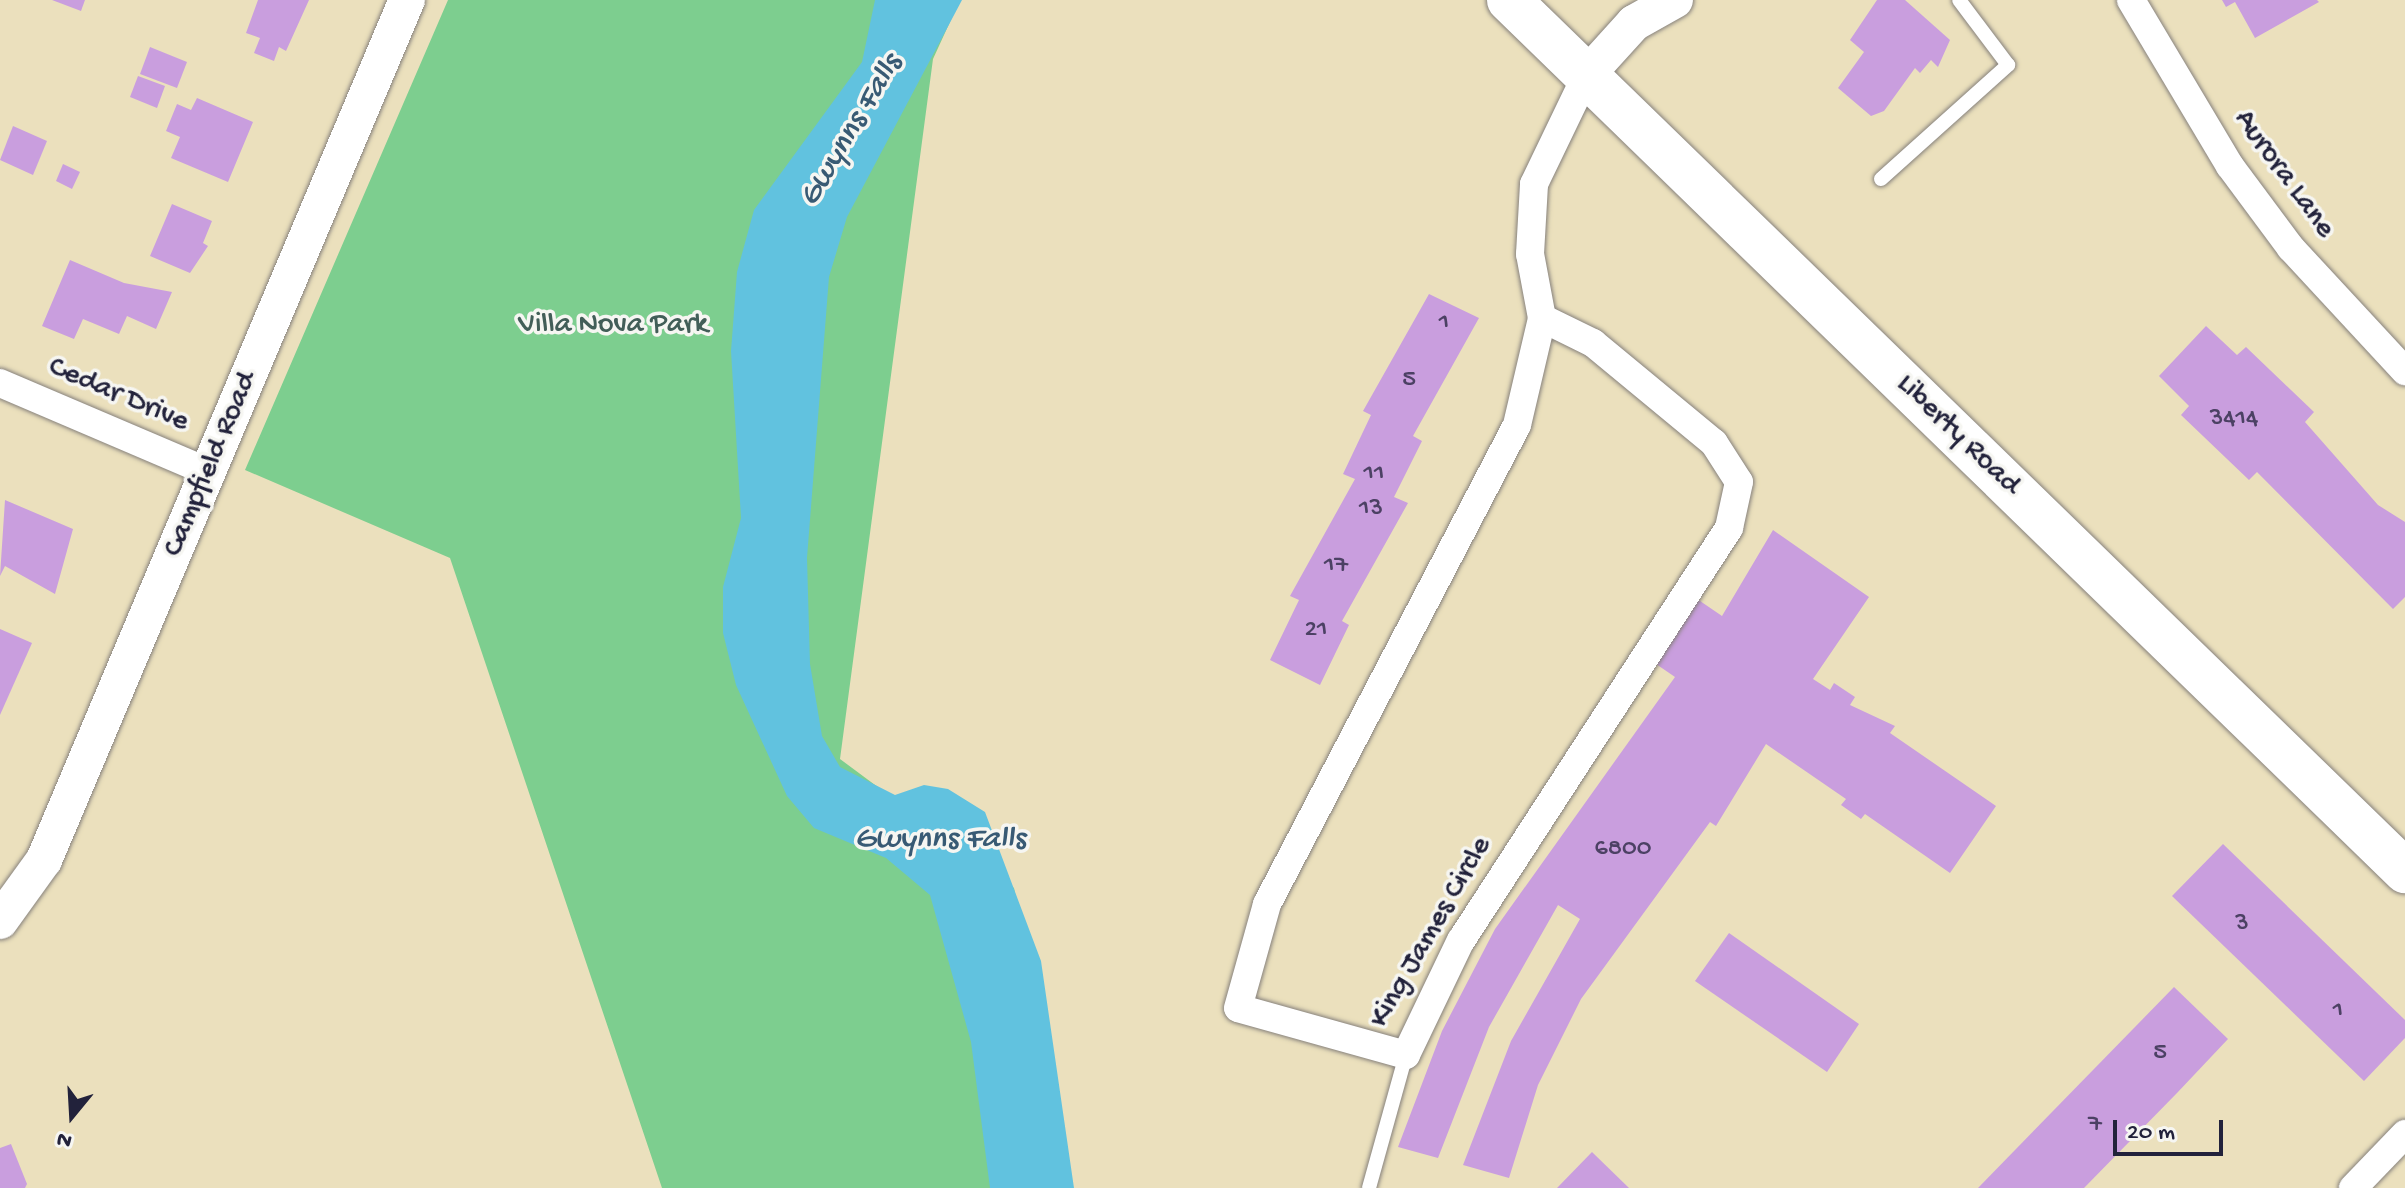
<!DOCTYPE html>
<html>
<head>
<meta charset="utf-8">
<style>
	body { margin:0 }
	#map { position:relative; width:2405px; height:1188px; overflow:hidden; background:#ebe0bd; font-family:"Gochi Hand",sans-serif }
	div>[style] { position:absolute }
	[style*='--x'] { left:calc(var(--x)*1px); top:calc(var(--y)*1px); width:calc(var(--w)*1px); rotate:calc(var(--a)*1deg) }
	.green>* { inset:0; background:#7dce8f }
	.water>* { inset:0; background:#61c2df }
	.building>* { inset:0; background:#c99ede }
	.roads { filter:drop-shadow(0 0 2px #86817c) drop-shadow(0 0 2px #86817c) }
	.service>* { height:14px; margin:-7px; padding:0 7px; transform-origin:7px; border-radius:7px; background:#fff }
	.minor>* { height:28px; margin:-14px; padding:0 14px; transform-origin:14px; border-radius:14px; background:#fff }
	.tertiary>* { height:36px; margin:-18px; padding:0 18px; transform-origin:18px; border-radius:18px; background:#fff }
	.primary>* { height:44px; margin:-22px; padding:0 22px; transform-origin:22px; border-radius:22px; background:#fff }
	span { translate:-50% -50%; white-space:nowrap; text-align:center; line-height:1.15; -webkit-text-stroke:7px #f6f6f2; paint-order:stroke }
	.number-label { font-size:26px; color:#4c4164 }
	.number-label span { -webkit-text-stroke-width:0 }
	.street-label { font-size:30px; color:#22223b }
	.park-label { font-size:30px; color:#425e58 }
	.water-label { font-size:32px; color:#385a74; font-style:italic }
	.north { position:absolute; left:32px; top:1076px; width:80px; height:80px; -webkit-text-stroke:6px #f6f6f2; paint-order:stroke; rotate:198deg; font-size:22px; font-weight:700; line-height:32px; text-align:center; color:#22223b }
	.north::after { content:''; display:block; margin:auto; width:28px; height:36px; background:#22223b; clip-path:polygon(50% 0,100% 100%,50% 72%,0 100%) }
	.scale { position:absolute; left:2113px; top:1120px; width:110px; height:36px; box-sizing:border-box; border:4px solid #22223b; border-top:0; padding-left:10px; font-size:24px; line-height:28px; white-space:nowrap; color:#22223b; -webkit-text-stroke:6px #f6f6f2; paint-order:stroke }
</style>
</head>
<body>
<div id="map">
	<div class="green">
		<div style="clip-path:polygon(448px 0,960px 0,933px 59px,840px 759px,1014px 888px,1073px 1188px,662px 1188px,450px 558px,245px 470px)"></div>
	</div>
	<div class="water">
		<div style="clip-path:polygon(875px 0,962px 0,847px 217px,829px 277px,807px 558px,810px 664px,822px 736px,840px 767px,895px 795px,924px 785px,948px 789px,985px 812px,1041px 961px,1074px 1188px,990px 1188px,971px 1042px,930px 895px,886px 858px,814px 828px,787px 796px,736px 685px,723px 633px,723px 587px,741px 518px,731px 351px,737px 272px,754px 210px,862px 62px)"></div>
	</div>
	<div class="building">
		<div style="clip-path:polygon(52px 0,85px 0,81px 11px)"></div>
		<div style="clip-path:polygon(258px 0,309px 0,286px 51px,279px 47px,274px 61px,254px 53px,260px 38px,246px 33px)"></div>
		<div style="clip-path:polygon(1877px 0,1905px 0,1950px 40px,1938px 67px,1931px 60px,1920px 73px,1915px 68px,1884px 111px,1871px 116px,1838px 88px,1864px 52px,1850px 40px)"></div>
		<div style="clip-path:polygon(2222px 0,2317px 0,2319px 2px,2255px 38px,2235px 2px,2226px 7px)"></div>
		<div style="clip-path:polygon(150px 47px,187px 62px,177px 88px,140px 74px)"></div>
		<div style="clip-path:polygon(138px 76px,165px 86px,157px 108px,130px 97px)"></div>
		<div style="clip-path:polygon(197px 98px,253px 122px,228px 182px,171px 158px,180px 137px,166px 131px,177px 104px,191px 110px)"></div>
		<div style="clip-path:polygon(13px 126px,47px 141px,33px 175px,0 160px)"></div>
		<div style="clip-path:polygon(63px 164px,80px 172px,72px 189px,56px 181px)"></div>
		<div style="clip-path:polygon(172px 204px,212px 221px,203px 243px,208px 246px,190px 273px,150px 256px)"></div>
		<div style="clip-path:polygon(70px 260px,124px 283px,172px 292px,156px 329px,127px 316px,119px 334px,83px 319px,74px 339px,42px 326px)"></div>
		<div style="clip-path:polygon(1429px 294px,1479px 318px,1413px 436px,1422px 441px,1394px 497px,1408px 503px,1342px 621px,1349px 625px,1320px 685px,1270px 660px,1299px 600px,1290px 596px,1355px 479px,1343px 474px,1371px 415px,1363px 411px)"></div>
		<div style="clip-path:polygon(2206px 326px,2237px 355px,2246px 347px,2314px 412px,2305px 422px,2378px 505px,2405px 522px,2405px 597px,2393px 609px,2257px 472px,2249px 480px,2181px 415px,2189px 406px,2159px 376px)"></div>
		<div style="clip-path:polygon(5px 500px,73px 529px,55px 594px,5px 566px,0 576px)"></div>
		<div style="clip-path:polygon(1773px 530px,1869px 597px,1813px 679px,1830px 690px,1834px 683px,1855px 697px,1850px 705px,1895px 726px,1890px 733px,1996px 806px,1950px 873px,1865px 814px,1861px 819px,1841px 805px,1846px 799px,1766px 744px,1716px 826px,1710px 822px,1581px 999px,1538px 1085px,1509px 1178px,1463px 1165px,1511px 1041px,1580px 919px,1558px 905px,1489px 1027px,1438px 1158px,1398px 1147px,1442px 1031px,1495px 929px,1675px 677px,1640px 653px,1684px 590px,1722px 616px)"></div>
		<div style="clip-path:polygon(0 629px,32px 643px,0 715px)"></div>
		<div style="clip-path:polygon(2223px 844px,2405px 1020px,2405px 1038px,2364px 1081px,2172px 896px)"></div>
		<div style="clip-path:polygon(1729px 933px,1859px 1024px,1827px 1072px,1695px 981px)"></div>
		<div style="clip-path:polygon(2174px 987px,2228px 1039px,2177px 1093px,2084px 1188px,1978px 1188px)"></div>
		<div style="clip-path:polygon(11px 1144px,27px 1184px,25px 1188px,0 1188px,0 1148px)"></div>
		<div style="clip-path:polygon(1592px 1152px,1629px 1188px,1557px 1188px)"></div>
	</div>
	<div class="roads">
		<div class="service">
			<div style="--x:1881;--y:179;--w:171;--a:-41.9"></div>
			<div style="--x:2008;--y:65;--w:81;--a:-127"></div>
			<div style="--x:1369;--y:1188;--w:138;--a:-74.5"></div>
		</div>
		<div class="minor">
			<div style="--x:2131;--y:0;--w:193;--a:59.2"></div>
			<div style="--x:2230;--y:166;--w:102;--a:53.4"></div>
			<div style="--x:2291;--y:248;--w:168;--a:47.2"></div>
			<div style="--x:1542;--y:318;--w:57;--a:26.1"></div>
			<div style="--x:1593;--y:343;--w:157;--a:39.6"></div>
			<div style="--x:1714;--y:443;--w:46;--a:57.3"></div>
			<div style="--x:1739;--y:482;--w:47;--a:102.3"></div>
			<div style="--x:1729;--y:528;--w:491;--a:123"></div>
			<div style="--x:1461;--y:940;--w:127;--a:115.6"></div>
			<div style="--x:1406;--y:1055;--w:174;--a:-164.4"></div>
			<div style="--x:1238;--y:1008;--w:108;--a:-74.4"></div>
			<div style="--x:1267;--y:904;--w:540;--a:-62.44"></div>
			<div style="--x:1517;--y:425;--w:110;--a:-76.8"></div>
			<div style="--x:1542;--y:318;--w:65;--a:-100.6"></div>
			<div style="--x:1530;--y:254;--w:70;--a:-86.7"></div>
			<div style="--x:1534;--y:184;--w:120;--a:-64.3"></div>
			<div style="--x:0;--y:383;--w:227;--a:23.1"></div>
			<div style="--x:2353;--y:1188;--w:75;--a:-46.1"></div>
		</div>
		<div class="tertiary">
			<div style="--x:1586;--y:76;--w:72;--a:-47.8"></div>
			<div style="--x:1634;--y:23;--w:47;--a:-29.3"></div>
			<div style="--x:0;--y:921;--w:75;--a:-54.2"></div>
			<div style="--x:44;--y:860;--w:933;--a:-67.12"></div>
		</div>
		<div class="primary">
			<div style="--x:1509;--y:0;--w:1250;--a:44.19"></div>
		</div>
	</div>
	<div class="number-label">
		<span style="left:1444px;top:324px">1</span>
		<span style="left:1409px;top:381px">5</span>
		<span style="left:2234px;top:420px">3414</span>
		<span style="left:1374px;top:475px">11</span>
		<span style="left:1371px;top:510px">13</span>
		<span style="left:1336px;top:567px">17</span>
		<span style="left:1316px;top:631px">21</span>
		<span style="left:1623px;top:850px">6800</span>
		<span style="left:2242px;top:925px">3</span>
		<span style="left:2338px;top:1012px">1</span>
		<span style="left:2160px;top:1054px">5</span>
		<span style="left:2095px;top:1126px">7</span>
	</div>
	<div class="street-label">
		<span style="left:2283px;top:175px;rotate:54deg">Aurora Lane</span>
		<span style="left:118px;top:396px;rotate:23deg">Cedar Drive</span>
		<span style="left:1957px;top:436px;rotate:44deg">Liberty Road</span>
		<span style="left:212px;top:465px;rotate:-67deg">Campfield Road</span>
		<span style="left:1432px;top:933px;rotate:-60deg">King James Circle</span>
	</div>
	<div class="park-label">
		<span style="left:613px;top:326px">Villa Nova Park</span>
	</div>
	<div class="water-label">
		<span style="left:852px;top:131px;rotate:-59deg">Gwynns Falls</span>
		<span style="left:940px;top:840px">Gwynns Falls</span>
	</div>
	<div class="north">N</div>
	<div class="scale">20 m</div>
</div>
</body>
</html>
